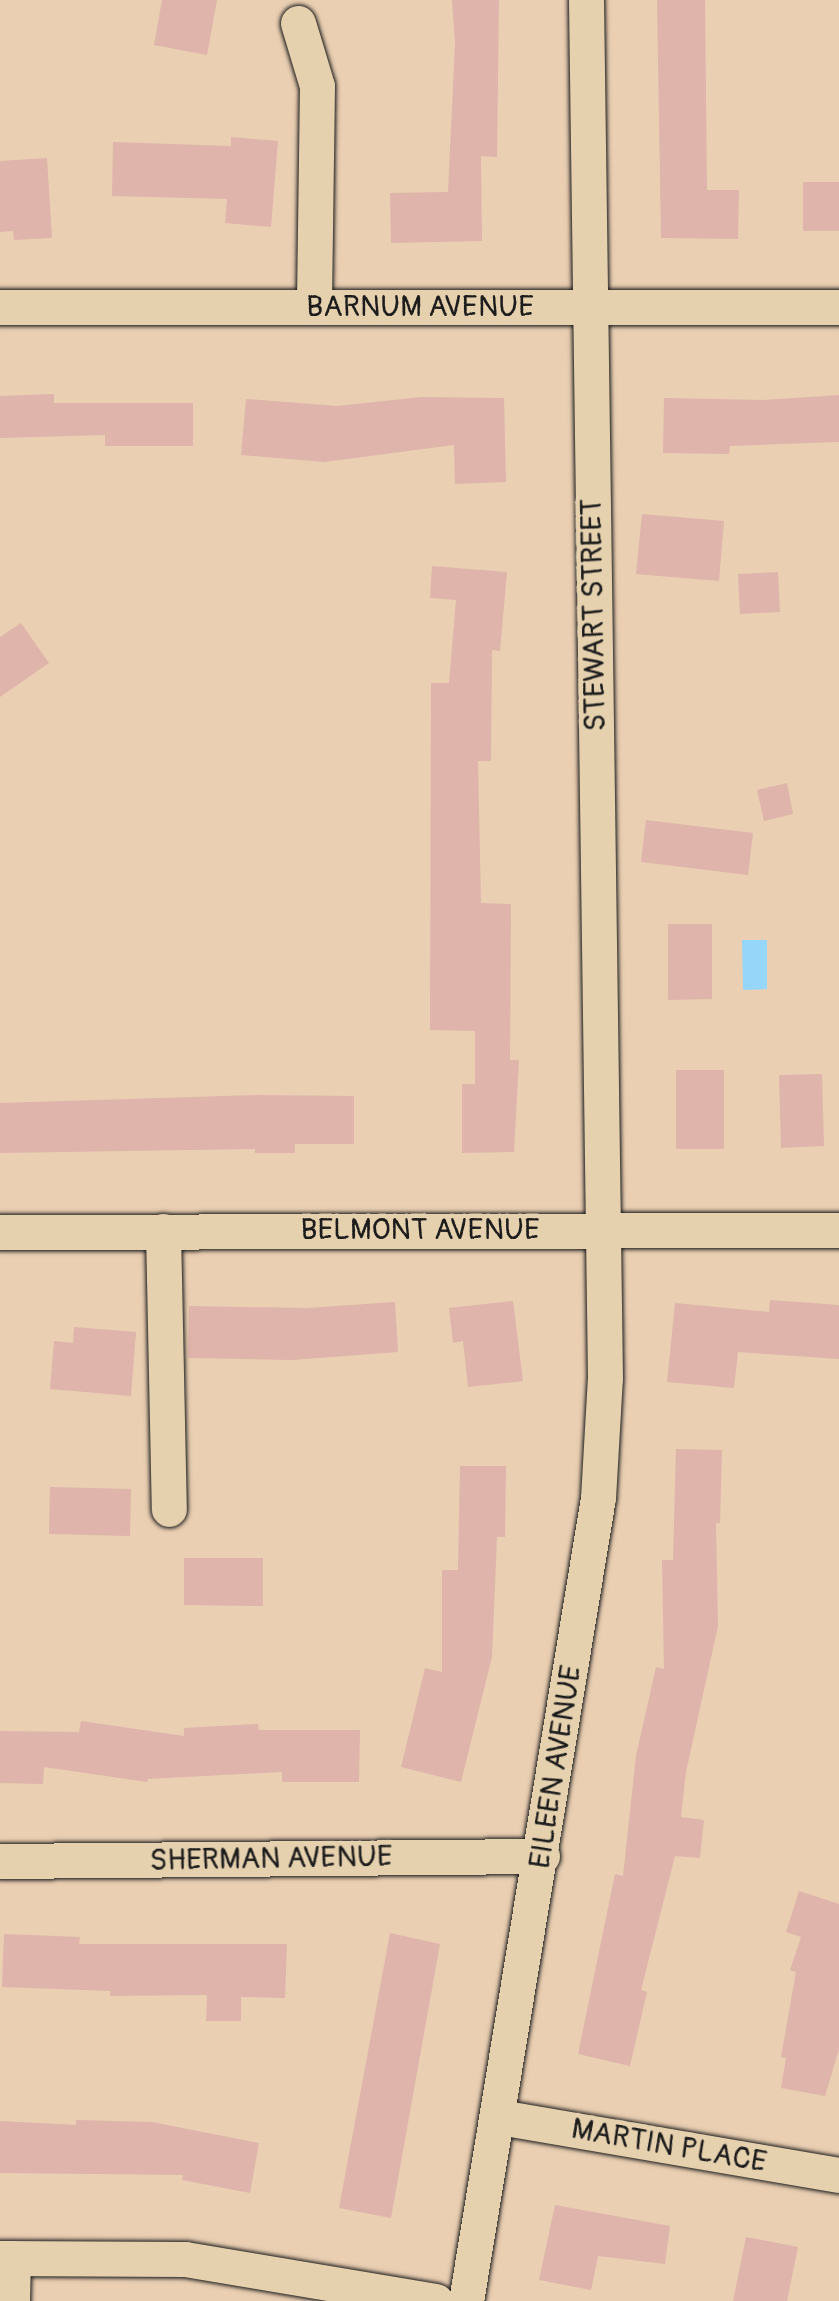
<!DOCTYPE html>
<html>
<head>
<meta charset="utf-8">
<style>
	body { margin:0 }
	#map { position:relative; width:839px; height:2301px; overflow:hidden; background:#eacfb2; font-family:Pangolin,sans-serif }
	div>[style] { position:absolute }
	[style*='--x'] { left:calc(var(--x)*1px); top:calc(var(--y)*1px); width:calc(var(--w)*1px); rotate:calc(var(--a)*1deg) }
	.water>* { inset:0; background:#96d6f8 }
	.building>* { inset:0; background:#deb4ab }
	.roads { filter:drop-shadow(0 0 2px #1c1c1c) drop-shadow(0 0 2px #1c1c1c) }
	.minor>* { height:35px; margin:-17.5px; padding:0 17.5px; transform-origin:17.5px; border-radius:17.5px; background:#e6d1af }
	span { translate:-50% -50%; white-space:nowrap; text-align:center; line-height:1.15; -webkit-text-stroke:9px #e6d1af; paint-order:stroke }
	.street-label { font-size:30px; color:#1c1c1c }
</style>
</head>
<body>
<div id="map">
	<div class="water">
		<div style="clip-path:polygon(742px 940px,767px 940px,767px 989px,743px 990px)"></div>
	</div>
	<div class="building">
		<div style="clip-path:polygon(162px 0,217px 0,207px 55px,154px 45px)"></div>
		<div style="clip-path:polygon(452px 0,499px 0,497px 157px,481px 156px,482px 241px,391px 243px,390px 193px,448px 192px,455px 43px)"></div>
		<div style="clip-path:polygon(657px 0,705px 0,707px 190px,739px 190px,738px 239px,661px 238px)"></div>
		<div style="clip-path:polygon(231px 137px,278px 141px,271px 227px,225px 223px,227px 199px,112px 196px,113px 142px,231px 146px)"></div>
		<div style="clip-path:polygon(47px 158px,52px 238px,14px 240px,13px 231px,0 232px,0 161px)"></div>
		<div style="clip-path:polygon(803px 182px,839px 182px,839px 231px,803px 231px)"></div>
		<div style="clip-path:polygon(54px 394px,54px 403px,193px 403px,193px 446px,105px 446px,105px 435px,0 438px,0 396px)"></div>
		<div style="clip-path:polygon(839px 395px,839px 442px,730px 446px,729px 454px,663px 453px,664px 398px,763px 400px)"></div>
		<div style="clip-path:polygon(421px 397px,504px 398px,506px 482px,455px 484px,454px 445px,324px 462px,241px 455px,246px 399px,337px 406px)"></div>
		<div style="clip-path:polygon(642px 514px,724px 521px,719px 581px,636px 574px)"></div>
		<div style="clip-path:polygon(432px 566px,507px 572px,500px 651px,492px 650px,491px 761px,478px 761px,481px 903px,511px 904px,510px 1060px,519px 1060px,514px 1152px,462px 1153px,462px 1084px,475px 1084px,475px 1031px,430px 1030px,431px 683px,449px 683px,456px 600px,430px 598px)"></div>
		<div style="clip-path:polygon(778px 572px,780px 612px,740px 614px,738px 574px)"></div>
		<div style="clip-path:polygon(21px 623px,49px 663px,0 697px,0 637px)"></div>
		<div style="clip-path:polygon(787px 783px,793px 814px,764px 821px,757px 790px)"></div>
		<div style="clip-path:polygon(646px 820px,753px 833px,748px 875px,641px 862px)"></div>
		<div style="clip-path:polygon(668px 924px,712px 924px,712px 999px,668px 1000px)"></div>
		<div style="clip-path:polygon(676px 1070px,724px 1070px,724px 1149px,676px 1149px)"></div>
		<div style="clip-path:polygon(822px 1074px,824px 1146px,781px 1148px,779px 1075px)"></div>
		<div style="clip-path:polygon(256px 1095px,354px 1096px,354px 1144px,295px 1144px,295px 1153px,255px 1153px,255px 1149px,0 1153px,0 1103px)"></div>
		<div style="clip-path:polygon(770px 1300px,839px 1305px,839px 1359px,738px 1352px,734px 1388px,667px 1382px,675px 1303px,769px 1312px)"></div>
		<div style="clip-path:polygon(513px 1301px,523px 1381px,468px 1387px,463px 1341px,453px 1343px,449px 1308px)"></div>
		<div style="clip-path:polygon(395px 1302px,398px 1352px,292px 1360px,188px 1358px,189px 1306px,307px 1308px)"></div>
		<div style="clip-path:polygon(74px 1327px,136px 1332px,131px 1396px,50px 1389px,54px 1341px,73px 1343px)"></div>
		<div style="clip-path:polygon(676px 1449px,722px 1450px,720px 1523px,716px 1523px,718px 1626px,686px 1772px,681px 1817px,704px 1820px,700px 1858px,675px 1856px,641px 1990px,647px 1992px,630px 2066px,578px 2054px,615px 1874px,623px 1876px,636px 1756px,656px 1667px,664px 1669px,662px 1560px,673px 1560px)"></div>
		<div style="clip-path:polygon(460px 1466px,506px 1466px,505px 1537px,497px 1537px,492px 1657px,461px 1782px,401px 1767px,425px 1668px,442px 1672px,442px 1570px,458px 1570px)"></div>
		<div style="clip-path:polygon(50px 1487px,131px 1489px,130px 1536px,49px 1534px)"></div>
		<div style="clip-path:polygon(184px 1558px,263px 1558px,263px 1606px,184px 1605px)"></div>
		<div style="clip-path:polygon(81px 1721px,184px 1736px,184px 1728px,258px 1724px,259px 1730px,360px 1730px,359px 1782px,282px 1782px,282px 1772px,148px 1779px,147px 1782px,44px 1767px,43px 1784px,0 1783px,0 1731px,79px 1732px)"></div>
		<div style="clip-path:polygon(799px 1891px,839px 1904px,839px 2049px,825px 2096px,781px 2088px,786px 2058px,781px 2057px,796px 1972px,790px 1970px,801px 1937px,786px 1932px)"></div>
		<div style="clip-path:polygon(390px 1933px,440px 1944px,391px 2218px,339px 2208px)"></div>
		<div style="clip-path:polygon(4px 1934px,80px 1937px,79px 1944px,287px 1944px,285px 1998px,241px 1997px,241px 2021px,206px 2021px,207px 1995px,110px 1996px,110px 1991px,2px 1987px)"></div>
		<div style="clip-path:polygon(76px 2120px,152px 2122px,259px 2143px,250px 2193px,182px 2180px,183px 2175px,0 2173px,0 2121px,76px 2125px)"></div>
		<div style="clip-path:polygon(555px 2205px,670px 2226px,665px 2264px,598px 2256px,591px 2290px,539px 2280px)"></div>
		<div style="clip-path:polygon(746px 2237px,798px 2247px,787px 2301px,733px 2301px)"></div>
	</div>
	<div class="roads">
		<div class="minor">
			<div style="--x:298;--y:23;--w:66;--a:73.2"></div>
			<div style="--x:317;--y:86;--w:221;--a:90.8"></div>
			<div style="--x:0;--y:307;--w:839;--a:0"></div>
			<div style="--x:163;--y:1231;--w:278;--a:88.8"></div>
			<div style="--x:0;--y:1232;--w:839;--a:-0.14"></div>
			<div style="--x:0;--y:1861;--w:542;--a:-0.53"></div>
			<div style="--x:499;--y:2117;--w:345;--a:9.7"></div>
			<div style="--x:0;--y:2258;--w:185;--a:0.3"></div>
			<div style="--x:185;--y:2259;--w:254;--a:9.5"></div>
			<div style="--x:12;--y:2301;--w:43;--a:-88.7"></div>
			<div style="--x:466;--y:2301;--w:814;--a:-80.67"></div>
			<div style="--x:598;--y:1498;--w:120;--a:-86.7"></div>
			<div style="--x:605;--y:1378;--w:1378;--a:-90.79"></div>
		</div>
	</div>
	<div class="street-label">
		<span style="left:420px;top:307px">BARNUM AVENUE</span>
		<span style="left:594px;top:615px;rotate:-91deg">STEWART STREET</span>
		<span style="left:420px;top:1230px">BELMONT AVENUE</span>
		<span style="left:556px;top:1767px;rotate:-81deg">EILEEN AVENUE</span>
		<span style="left:271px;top:1859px;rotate:-1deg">SHERMAN AVENUE</span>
		<span style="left:669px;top:2146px;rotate:10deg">MARTIN PLACE</span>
	</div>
</div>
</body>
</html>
